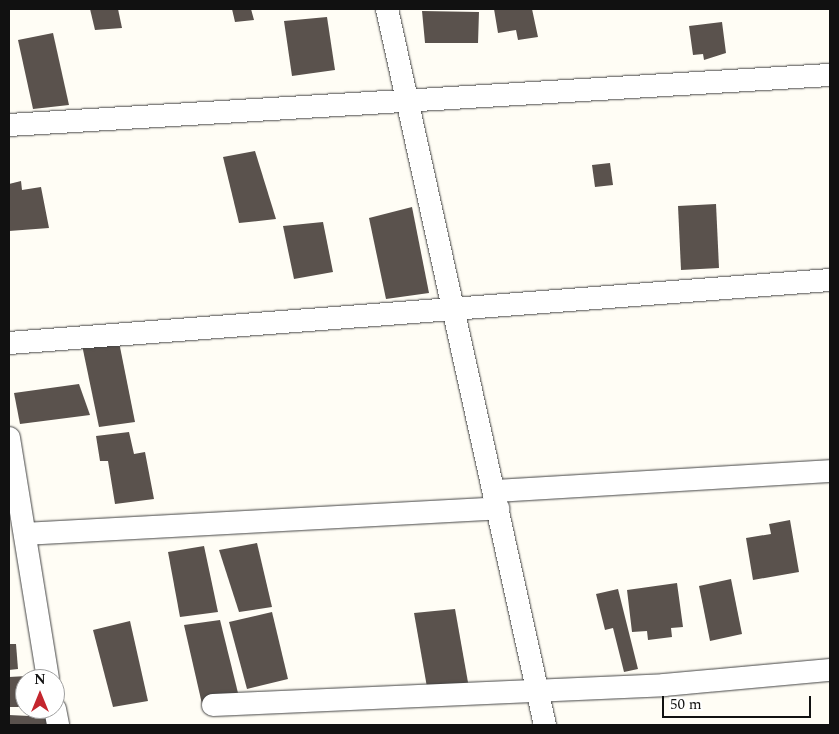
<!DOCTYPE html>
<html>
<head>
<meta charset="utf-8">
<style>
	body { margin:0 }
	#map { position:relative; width:839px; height:734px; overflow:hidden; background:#fffdf5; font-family:Spectral,serif }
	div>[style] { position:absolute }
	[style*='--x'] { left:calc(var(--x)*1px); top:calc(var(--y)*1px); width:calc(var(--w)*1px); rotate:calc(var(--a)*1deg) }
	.building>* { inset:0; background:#5a524d }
	.roads { filter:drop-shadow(0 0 1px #444) drop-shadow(0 0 1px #444) }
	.minor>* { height:22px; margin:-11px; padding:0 11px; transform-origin:11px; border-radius:11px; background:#fff }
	span { translate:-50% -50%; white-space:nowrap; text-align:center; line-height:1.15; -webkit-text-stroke:5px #fff; paint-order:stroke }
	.frame { position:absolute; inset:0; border:10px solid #111; pointer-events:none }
	.north { position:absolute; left:15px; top:669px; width:50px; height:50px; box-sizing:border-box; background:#fff; border:1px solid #a0a0a0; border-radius:50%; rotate:0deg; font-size:14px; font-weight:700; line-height:20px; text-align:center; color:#111 }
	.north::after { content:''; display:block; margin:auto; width:18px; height:22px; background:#c4262e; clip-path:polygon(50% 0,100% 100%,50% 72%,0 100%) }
	.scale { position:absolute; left:662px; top:696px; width:149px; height:22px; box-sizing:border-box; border:2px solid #111; border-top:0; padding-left:6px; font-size:15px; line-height:18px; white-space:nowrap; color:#111; -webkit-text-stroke:4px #fff; paint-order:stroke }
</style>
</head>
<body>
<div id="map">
	<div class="building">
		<div style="clip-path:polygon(90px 9px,118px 9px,122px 28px,95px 30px)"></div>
		<div style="clip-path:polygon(232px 9px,251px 9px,254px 20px,235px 22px)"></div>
		<div style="clip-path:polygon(494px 9px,532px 9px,538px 37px,518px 40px,516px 30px,498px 33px)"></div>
		<div style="clip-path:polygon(422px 11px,479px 12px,478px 43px,425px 43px)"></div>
		<div style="clip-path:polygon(327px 17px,335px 70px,292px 76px,284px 21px)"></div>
		<div style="clip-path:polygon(722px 22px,726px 53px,704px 60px,703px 54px,693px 55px,689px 26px)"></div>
		<div style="clip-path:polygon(53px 33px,69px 105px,33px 109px,18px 40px)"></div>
		<div style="clip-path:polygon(255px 151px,276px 219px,239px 223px,223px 157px)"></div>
		<div style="clip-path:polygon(610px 163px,613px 185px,595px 187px,592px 165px)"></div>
		<div style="clip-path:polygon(21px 181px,22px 190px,41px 187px,49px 228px,9px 231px,9px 184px)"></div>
		<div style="clip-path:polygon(716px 204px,719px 268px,681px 270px,678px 206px)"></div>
		<div style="clip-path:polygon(412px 207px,429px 293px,386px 299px,369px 218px)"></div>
		<div style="clip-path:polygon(323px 222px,333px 272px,294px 279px,283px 226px)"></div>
		<div style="clip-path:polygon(119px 342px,135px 422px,99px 427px,82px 345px)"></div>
		<div style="clip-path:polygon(79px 384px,90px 415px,20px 424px,14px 393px)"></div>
		<div style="clip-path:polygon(129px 432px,134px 454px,145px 452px,154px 499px,115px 504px,108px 461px,100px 461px,96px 436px)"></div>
		<div style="clip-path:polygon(790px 520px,799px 572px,753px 580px,746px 538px,771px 534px,769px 524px)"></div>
		<div style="clip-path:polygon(257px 543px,272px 607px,239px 612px,219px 550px)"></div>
		<div style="clip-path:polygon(204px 546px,218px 612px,180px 617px,168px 552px)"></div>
		<div style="clip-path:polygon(731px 579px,742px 634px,710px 641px,699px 586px)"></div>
		<div style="clip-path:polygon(677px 583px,683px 627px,671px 628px,672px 637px,648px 640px,647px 631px,632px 632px,627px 590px)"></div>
		<div style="clip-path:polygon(618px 589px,638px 669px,624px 672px,613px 628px,605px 630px,596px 594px)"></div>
		<div style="clip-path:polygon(455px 609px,469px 688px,428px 693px,414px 613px)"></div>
		<div style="clip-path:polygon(272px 612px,288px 679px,247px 689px,229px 622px)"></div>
		<div style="clip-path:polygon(220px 620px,239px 697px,202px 704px,184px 625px)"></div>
		<div style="clip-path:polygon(130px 621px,148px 701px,113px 707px,93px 630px)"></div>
		<div style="clip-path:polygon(9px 644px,16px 644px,18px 669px,9px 670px)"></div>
		<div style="clip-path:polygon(27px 676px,25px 707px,9px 707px,9px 677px)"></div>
		<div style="clip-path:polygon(9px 715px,50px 717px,49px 725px,9px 725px)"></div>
	</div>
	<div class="roads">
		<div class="minor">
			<div style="--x:387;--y:9;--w:733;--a:77.56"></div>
			<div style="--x:9;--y:125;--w:823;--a:-3.49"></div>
			<div style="--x:9;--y:343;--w:823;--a:-4.39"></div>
			<div style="--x:9;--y:438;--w:244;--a:80.8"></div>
			<div style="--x:494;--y:491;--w:337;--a:-3.4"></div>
			<div style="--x:25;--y:534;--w:474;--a:-3.1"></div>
			<div style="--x:213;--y:705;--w:451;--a:-2.5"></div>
			<div style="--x:664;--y:685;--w:167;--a:-5.2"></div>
			<div style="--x:55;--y:709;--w:16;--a:79"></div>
		</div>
	</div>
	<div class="frame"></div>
	<div class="north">N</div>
	<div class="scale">50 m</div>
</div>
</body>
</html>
